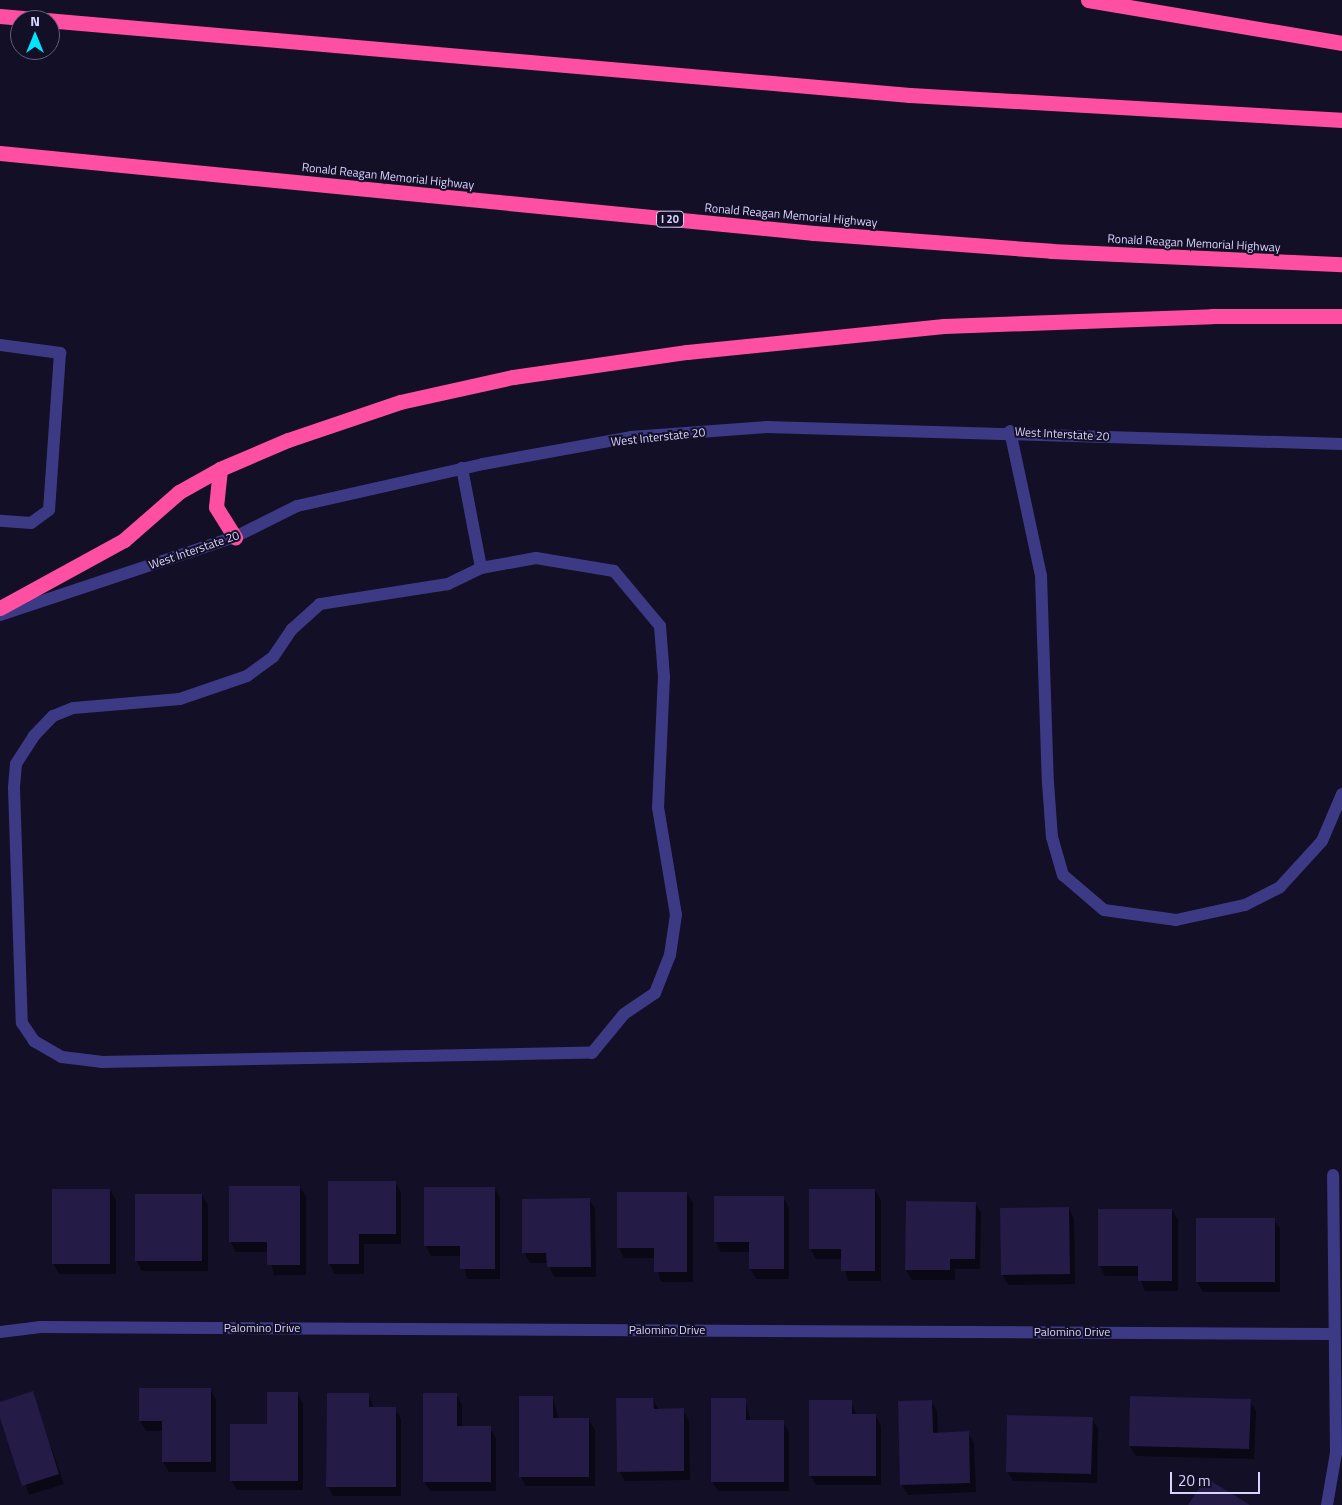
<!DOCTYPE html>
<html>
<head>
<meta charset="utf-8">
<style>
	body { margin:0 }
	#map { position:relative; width:1342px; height:1505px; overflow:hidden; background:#130f26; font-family:"Titillium Web",sans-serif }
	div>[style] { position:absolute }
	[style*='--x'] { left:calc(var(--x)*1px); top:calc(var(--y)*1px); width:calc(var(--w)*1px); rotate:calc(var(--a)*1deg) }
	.shadow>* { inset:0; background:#0007 }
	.building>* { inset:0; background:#241b47 }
	.lane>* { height:12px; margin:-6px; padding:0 6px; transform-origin:6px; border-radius:6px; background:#3d3a85 }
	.street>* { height:12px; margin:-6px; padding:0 6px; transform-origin:6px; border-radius:6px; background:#3d3a85 }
	.highway>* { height:15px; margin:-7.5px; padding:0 7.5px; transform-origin:7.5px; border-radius:7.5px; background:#ff4fa3 }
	span { translate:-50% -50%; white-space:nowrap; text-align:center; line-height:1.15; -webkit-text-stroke:4px #130f26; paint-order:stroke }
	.shield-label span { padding:1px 4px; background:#130f26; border:1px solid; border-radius:4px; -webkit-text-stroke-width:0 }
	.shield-label { font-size:11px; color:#d9d4ff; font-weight:700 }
	.street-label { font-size:12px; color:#d9d4ff }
	.north { position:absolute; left:10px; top:10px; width:50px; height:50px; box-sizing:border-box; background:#130f26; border:1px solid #625e7d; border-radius:50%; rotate:0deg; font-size:14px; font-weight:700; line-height:20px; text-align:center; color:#d9d4ff }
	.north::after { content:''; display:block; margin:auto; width:18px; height:22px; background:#00e5ff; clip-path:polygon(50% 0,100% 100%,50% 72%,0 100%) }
	.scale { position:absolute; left:1170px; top:1472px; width:90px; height:22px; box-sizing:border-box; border:2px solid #d9d4ff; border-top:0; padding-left:6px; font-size:15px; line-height:18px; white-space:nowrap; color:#d9d4ff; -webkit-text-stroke:4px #130f26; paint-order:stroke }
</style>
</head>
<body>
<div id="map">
	<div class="shadow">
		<div style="clip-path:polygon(395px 1182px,401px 1192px,401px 1244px,364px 1244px,364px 1274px,335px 1274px,329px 1263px)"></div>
		<div style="clip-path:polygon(300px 1187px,306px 1197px,306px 1275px,274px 1275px,268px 1252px,236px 1252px,230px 1241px)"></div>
		<div style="clip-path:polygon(495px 1188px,500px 1198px,500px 1279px,467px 1279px,461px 1256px,431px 1256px,425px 1245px)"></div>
		<div style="clip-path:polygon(110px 1190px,116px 1200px,116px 1274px,59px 1274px,53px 1263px)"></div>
		<div style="clip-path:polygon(875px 1190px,881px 1200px,881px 1281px,848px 1281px,842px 1259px,816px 1259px,810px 1248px)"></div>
		<div style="clip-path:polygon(687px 1193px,693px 1203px,693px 1282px,661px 1282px,655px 1258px,624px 1258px,618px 1247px)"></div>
		<div style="clip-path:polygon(202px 1195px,208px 1205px,208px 1271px,142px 1271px,136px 1260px)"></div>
		<div style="clip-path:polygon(783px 1197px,789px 1207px,789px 1279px,756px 1279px,750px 1268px,750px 1252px,721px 1252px,715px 1241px)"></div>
		<div style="clip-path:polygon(589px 1199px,595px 1209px,596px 1277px,554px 1277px,548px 1263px,530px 1263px,524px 1252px)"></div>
		<div style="clip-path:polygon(975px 1203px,981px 1213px,980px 1269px,955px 1269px,955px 1280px,912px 1280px,906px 1270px)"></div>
		<div style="clip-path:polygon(1069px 1208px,1074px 1219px,1075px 1284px,1008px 1285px,1002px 1274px)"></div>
		<div style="clip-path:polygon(1172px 1210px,1178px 1220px,1178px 1291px,1145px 1291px,1139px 1276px,1105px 1276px,1099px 1265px)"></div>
		<div style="clip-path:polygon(1274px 1219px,1280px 1229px,1280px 1292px,1203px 1292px,1197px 1282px)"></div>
		<div style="clip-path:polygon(140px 1389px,210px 1389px,216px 1400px,216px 1472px,169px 1472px,163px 1462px,163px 1431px,146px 1431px,140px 1421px)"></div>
		<div style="clip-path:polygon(32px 1393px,64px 1484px,29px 1495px,0 1403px)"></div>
		<div style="clip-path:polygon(298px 1394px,303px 1404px,303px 1490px,237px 1490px,231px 1480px,269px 1426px)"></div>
		<div style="clip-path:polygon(368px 1394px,374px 1409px,395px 1409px,401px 1419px,401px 1496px,333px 1496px,328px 1486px)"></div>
		<div style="clip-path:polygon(456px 1394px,462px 1405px,462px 1428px,490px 1428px,496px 1438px,496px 1491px,430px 1491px,424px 1481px)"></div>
		<div style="clip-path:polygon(553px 1398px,559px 1420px,589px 1420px,595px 1430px,595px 1486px,526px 1486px,520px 1476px)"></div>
		<div style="clip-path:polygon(1131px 1398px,1250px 1401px,1256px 1411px,1254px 1459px,1136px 1456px,1130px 1446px)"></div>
		<div style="clip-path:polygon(652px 1399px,659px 1410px,683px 1410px,689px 1420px,690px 1480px,625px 1481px,619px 1471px)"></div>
		<div style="clip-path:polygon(745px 1400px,751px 1422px,783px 1422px,789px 1432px,789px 1491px,718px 1491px,712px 1481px)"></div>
		<div style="clip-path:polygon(931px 1401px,937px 1411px,938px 1434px,968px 1433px,974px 1443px,976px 1492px,908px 1495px,902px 1485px)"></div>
		<div style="clip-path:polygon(851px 1402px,857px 1416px,876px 1416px,881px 1426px,881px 1485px,816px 1485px,810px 1475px)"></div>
		<div style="clip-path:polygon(1092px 1419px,1098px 1429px,1097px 1483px,1013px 1481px,1007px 1471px)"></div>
	</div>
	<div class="building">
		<div style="clip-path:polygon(328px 1181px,396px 1181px,396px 1234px,359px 1234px,359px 1264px,328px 1264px)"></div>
		<div style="clip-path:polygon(229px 1186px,300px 1186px,300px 1265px,267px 1265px,267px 1242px,229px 1242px)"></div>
		<div style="clip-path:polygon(424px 1187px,495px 1187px,495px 1269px,460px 1269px,460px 1246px,424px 1246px)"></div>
		<div style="clip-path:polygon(52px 1189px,110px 1189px,110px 1264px,52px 1264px)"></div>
		<div style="clip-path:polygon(809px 1189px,875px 1189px,875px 1271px,841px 1271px,841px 1249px,809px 1249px)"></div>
		<div style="clip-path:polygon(617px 1192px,687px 1192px,687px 1272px,654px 1272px,654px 1248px,617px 1248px)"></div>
		<div style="clip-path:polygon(135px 1194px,202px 1194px,202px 1261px,135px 1261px)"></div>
		<div style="clip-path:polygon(714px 1196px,784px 1196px,784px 1269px,749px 1269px,749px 1242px,714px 1242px)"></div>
		<div style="clip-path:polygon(590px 1198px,591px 1267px,547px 1267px,546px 1253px,522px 1253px,522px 1199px)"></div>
		<div style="clip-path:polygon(906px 1201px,976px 1202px,975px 1259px,950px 1259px,950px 1270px,905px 1270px)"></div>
		<div style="clip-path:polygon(1069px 1207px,1070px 1274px,1001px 1275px,1000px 1208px)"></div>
		<div style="clip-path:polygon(1098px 1209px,1172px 1209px,1172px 1281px,1138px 1281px,1138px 1266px,1098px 1266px)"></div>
		<div style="clip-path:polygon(1196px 1218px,1275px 1218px,1275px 1282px,1196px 1282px)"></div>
		<div style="clip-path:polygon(139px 1388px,211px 1388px,211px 1462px,162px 1462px,162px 1421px,139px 1421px)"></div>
		<div style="clip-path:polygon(33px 1391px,59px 1474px,22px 1486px,0 1418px,0 1402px)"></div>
		<div style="clip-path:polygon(267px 1392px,298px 1392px,298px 1481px,230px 1481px,230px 1424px,267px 1424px)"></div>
		<div style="clip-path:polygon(327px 1393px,369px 1393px,369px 1407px,396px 1407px,396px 1487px,326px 1487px)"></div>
		<div style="clip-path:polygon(423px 1393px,457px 1393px,457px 1426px,491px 1426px,491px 1482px,423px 1482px)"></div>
		<div style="clip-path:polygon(519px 1396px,553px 1396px,553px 1418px,589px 1418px,589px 1477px,519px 1477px)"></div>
		<div style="clip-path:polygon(1130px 1396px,1251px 1399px,1249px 1449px,1129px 1446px)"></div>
		<div style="clip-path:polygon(616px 1398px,653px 1398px,654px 1409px,684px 1408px,684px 1471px,617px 1472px)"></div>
		<div style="clip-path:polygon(711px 1398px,746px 1398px,746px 1420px,784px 1420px,784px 1482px,711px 1482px)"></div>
		<div style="clip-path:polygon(809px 1400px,852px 1400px,852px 1414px,876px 1414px,876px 1476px,809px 1476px)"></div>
		<div style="clip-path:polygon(932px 1400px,933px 1433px,969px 1431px,970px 1483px,900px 1485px,898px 1401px)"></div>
		<div style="clip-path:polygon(1007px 1415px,1093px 1417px,1091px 1474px,1006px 1472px)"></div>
		<div style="clip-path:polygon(1206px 1478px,1250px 1505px,1188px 1505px)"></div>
	</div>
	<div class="lane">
		<div style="--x:0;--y:345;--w:61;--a:7.6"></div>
		<div style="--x:60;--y:353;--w:157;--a:94"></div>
		<div style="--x:49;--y:510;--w:22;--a:144"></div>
		<div style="--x:31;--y:523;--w:31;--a:-176"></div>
		<div style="--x:1010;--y:431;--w:148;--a:77.9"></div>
		<div style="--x:1041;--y:576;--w:207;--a:88.1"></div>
		<div style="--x:1048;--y:783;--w:54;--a:85.8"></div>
		<div style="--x:1052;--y:837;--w:40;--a:74"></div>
		<div style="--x:1063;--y:875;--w:54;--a:40.5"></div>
		<div style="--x:1104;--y:910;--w:73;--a:7.9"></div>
		<div style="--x:1176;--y:920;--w:71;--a:-12.3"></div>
		<div style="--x:1245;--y:905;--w:39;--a:-27"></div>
		<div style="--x:1280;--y:887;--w:62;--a:-47.6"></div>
		<div style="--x:1322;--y:841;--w:51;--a:-66.9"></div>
		<div style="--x:462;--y:468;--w:102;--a:79.2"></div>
		<div style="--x:481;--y:568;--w:37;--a:154"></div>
		<div style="--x:448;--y:584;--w:130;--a:171.1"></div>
		<div style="--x:320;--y:604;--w:38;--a:138"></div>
		<div style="--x:292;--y:629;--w:34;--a:124"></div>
		<div style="--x:273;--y:657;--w:32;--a:144"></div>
		<div style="--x:247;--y:676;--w:71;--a:161.1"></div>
		<div style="--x:180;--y:699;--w:107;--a:175.2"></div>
		<div style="--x:73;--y:708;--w:22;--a:158"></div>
		<div style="--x:53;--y:716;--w:28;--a:134"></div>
		<div style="--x:34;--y:736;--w:33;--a:123"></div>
		<div style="--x:16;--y:764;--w:24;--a:95"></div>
		<div style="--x:14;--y:788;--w:235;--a:88.1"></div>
		<div style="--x:22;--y:1023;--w:22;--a:56"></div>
		<div style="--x:34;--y:1041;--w:32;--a:30"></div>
		<div style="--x:62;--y:1057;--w:39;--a:7"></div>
		<div style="--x:101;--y:1062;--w:491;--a:-1.1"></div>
		<div style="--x:592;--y:1053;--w:50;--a:-50.6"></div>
		<div style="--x:624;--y:1014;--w:37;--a:-34"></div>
		<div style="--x:655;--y:993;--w:41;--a:-68.5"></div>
		<div style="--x:670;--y:955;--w:40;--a:-81.5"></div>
		<div style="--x:676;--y:915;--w:109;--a:-99.5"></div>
		<div style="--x:658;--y:808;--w:131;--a:-87.4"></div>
		<div style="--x:664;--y:677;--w:51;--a:-94.5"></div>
		<div style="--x:660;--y:626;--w:72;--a:-129.9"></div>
		<div style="--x:614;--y:571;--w:79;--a:-170.5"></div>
		<div style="--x:536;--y:558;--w:56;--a:169.7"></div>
	</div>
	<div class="street">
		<div style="--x:0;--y:615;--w:248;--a:-18.4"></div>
		<div style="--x:235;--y:537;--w:69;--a:-26.6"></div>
		<div style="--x:297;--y:506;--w:191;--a:-12.7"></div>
		<div style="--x:483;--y:464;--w:150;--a:-10.3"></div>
		<div style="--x:631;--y:437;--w:136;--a:-4.2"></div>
		<div style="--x:767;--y:427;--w:575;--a:1.69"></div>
		<div style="--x:0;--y:1332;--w:41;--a:-7"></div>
		<div style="--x:41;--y:1327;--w:1293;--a:0.31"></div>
		<div style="--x:1327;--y:1505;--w:53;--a:-80.2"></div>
		<div style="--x:1336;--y:1453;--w:278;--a:-90.6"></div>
	</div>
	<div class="highway">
		<div style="--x:1088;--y:0;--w:258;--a:9.6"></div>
		<div style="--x:0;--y:16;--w:913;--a:4.96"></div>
		<div style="--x:910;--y:95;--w:433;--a:3.3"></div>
		<div style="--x:0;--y:153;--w:818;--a:5.61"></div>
		<div style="--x:814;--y:233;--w:238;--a:4.3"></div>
		<div style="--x:1051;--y:251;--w:291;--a:2.6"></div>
		<div style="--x:220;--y:469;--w:38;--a:96"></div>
		<div style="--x:216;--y:507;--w:36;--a:58"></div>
		<div style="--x:0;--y:608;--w:141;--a:-28.7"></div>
		<div style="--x:124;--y:540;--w:73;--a:-41.1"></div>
		<div style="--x:179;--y:492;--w:47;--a:-29.3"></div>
		<div style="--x:220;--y:469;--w:74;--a:-23.1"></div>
		<div style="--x:288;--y:440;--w:118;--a:-18.7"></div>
		<div style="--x:400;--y:402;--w:116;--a:-12.5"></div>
		<div style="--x:513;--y:377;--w:176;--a:-8.2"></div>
		<div style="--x:687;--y:352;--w:258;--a:-5.8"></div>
		<div style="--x:944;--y:326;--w:268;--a:-2.1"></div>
		<div style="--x:1212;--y:316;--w:130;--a:0"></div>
	</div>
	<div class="shield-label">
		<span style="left:670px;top:219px">I 20</span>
	</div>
	<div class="street-label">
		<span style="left:388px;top:176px;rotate:6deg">Ronald Reagan Memorial Highway</span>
		<span style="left:791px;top:215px;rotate:5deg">Ronald Reagan Memorial Highway</span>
		<span style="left:1194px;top:243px;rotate:3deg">Ronald Reagan Memorial Highway</span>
		<span style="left:1062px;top:434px;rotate:3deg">West Interstate 20</span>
		<span style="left:658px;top:437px;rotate:-6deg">West Interstate 20</span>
		<span style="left:194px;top:550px;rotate:-19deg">West Interstate 20</span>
		<span style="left:262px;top:1328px">Palomino Drive</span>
		<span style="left:667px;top:1330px">Palomino Drive</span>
		<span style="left:1072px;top:1332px">Palomino Drive</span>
	</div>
	<div class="north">N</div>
	<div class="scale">20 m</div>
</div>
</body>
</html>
